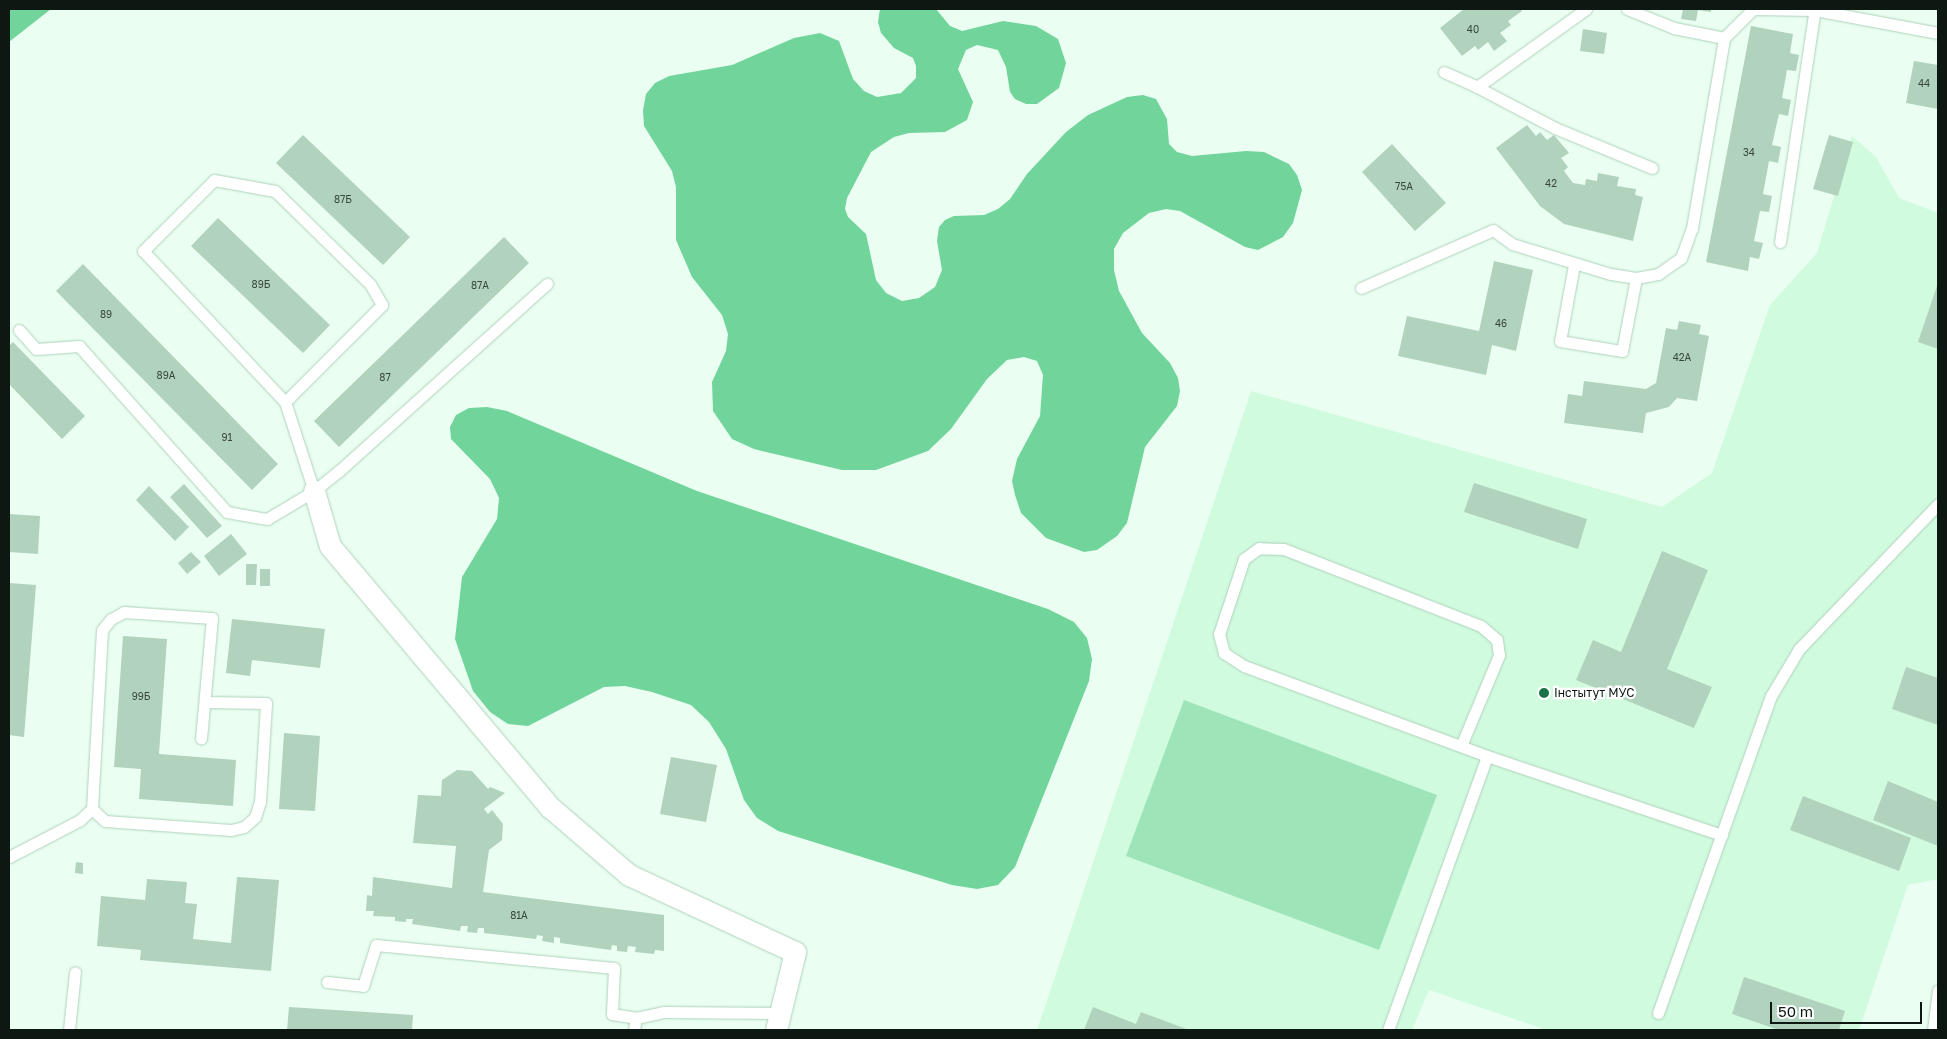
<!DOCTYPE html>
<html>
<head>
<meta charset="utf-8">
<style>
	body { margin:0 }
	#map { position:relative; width:1947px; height:1039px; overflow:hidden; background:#eafff1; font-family:"Golos Text",sans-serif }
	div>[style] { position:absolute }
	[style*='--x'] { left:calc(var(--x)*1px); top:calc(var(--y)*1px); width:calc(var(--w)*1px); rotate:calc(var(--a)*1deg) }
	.built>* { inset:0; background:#d1fbdf }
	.green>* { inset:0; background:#9de4b8 }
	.forest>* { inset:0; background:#71d59b }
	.building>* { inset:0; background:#b1d2bc }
	.roads { filter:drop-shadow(0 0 1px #afd1bb) drop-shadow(0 0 1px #afd1bb) }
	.lane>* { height:11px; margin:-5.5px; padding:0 5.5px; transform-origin:5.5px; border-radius:5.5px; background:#fff }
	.street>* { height:21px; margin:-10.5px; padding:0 10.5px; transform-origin:10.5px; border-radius:10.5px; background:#fff }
	.dots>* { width:14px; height:14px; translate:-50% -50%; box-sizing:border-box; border:2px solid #fff; border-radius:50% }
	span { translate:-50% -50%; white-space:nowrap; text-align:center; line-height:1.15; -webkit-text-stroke:4.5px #fff; paint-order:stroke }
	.number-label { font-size:10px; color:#35463c }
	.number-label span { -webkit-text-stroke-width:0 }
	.poi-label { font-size:12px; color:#0c1811 }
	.left { translate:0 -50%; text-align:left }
	.frame { position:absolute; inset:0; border:10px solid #0c1811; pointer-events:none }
	.scale { position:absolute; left:1770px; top:1002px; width:152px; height:22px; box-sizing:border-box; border:2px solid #0c1811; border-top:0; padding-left:6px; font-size:15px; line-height:18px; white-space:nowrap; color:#0c1811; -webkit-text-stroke:4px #fff; paint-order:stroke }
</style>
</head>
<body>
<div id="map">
	<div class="built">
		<div style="clip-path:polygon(1852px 136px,1876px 157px,1899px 198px,1938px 213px,1938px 879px,1908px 885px,1859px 1030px,1547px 1030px,1429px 990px,1412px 1030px,1037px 1030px,1251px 391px,1662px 507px,1712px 473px,1770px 305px,1817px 253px)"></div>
	</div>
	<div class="green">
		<div style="clip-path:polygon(1184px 700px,1437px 795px,1379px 950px,1126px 856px)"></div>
	</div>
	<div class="forest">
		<div style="clip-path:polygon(9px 9px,51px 9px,9px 42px)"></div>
		<div style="clip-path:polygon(880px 9px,936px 9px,950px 26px,962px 31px,1003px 21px,1036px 26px,1058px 39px,1066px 63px,1059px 88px,1037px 104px,1026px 104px,1015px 99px,1010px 92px,1006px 67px,998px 50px,977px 45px,966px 50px,958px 69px,973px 102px,967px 120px,945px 132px,909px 133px,894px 137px,871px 152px,847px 198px,845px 209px,848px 217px,866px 234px,876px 280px,886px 293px,902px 301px,919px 298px,935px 287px,942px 270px,937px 241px,939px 227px,945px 220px,954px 216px,984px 215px,998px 209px,1010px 199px,1027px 174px,1066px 132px,1088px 115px,1127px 97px,1143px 95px,1156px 99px,1167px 119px,1169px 144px,1177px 152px,1192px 156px,1246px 151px,1264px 152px,1289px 164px,1297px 175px,1302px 190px,1293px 223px,1283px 237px,1258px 250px,1245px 247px,1180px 211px,1166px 209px,1149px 213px,1123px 233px,1114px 249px,1114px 270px,1119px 291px,1142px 333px,1170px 363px,1178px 378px,1180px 391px,1177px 406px,1145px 447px,1127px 523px,1117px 536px,1097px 550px,1084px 552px,1046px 538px,1021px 513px,1015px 495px,1012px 481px,1017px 459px,1040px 416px,1043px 375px,1037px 361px,1024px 357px,1007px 360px,987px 379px,951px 429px,928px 451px,876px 470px,842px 470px,754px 449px,732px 439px,713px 411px,712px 382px,726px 351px,728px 334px,722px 315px,692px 277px,676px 240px,676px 187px,672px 171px,644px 126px,643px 110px,646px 94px,655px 83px,669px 76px,732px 65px,794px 38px,820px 33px,839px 41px,853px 79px,864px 91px,877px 97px,901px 93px,916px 78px,916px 66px,913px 58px,894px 48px,881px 33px,878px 22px)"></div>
		<div style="clip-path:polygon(487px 407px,507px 411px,697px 491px,1048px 609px,1074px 622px,1087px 638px,1092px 659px,1089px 681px,1015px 867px,998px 885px,977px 889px,952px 885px,778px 831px,757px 818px,744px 800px,726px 749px,709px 722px,691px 705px,652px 692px,625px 686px,604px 687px,528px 726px,508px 724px,490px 712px,473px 691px,455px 639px,462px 577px,497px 519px,499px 498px,490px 479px,451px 439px,450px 427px,456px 415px,469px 408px)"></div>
	</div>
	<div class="building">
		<div style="clip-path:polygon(1464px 9px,1520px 9px,1522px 11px,1508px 21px,1511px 25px,1500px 33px,1507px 41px,1494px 51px,1488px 42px,1478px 50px,1475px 46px,1462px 56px,1440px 28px)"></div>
		<div style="clip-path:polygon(1683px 9px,1711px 9px,1711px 12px,1698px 10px,1696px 21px,1681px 19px)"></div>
		<div style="clip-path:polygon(1751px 26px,1793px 34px,1790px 53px,1799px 55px,1796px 71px,1787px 70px,1782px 98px,1791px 100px,1788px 116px,1779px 114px,1772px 145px,1781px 147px,1778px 163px,1769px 161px,1763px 194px,1772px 196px,1769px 212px,1760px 211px,1754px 241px,1763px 243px,1759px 259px,1750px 257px,1748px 271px,1706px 262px)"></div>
		<div style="clip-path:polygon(1583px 29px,1607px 33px,1604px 54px,1580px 51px)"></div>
		<div style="clip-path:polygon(1914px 61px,1938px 65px,1938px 109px,1906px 103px)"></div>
		<div style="clip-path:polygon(1527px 125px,1536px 136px,1540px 132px,1547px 140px,1554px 135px,1569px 153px,1561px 158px,1568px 167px,1564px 171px,1573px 183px,1585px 185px,1586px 179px,1597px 181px,1598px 173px,1619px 177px,1617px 186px,1636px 189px,1635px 195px,1643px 197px,1633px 241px,1564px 224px,1540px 206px,1496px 148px)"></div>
		<div style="clip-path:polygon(303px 135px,410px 237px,383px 265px,276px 163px)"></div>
		<div style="clip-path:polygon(1829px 135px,1853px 142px,1838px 196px,1813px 189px)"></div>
		<div style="clip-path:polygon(1392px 144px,1446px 203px,1415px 231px,1362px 172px)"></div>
		<div style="clip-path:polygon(218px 218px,330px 325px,303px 353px,191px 246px)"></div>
		<div style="clip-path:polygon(504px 237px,529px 263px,339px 447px,314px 421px)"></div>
		<div style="clip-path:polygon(1494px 261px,1533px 270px,1516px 351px,1492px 345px,1486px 375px,1398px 356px,1407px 316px,1479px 331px)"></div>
		<div style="clip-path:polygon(83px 264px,278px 464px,252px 490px,56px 291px)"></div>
		<div style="clip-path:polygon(1938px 283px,1938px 349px,1918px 342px)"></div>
		<div style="clip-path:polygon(1679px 321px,1701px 325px,1699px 334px,1709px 336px,1697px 401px,1677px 398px,1669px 407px,1646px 413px,1643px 433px,1564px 423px,1568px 394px,1582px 396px,1584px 381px,1646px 389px,1656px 383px,1666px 328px,1677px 330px)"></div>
		<div style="clip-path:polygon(13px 342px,85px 416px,62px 439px,9px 384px,9px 346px)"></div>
		<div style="clip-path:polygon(1474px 483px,1587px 519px,1578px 549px,1464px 512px)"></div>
		<div style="clip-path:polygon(184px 484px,222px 526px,207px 538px,170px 497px)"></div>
		<div style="clip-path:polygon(149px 486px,189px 527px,175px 541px,136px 500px)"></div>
		<div style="clip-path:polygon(9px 514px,40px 516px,38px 554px,9px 552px)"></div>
		<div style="clip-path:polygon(231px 534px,247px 554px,219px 576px,204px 556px)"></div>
		<div style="clip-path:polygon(1662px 551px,1708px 570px,1667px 669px,1712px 687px,1694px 728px,1576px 680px,1593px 640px,1621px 652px)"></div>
		<div style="clip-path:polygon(191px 552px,201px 562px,187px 574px,178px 563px)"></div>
		<div style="clip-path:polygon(246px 564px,257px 564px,256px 585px,246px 585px)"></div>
		<div style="clip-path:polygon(260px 569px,270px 569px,270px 586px,260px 586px)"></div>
		<div style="clip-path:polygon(9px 583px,36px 585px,24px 737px,9px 735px)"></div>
		<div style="clip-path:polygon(232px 619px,325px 629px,320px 668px,252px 660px,250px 676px,226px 673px)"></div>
		<div style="clip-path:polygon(123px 636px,167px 639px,159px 754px,236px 760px,233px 806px,139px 799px,141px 769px,114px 767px)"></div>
		<div style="clip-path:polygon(1906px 667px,1938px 678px,1938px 725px,1892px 709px)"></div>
		<div style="clip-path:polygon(284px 733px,320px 736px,315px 811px,279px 809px)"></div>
		<div style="clip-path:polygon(671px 757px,717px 765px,706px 822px,660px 814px)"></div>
		<div style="clip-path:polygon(457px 770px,472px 771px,488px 789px,490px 787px,505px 793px,484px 809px,488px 814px,492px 810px,503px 824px,502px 840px,489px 850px,483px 892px,664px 915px,664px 951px,655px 950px,654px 954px,635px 952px,636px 947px,628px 946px,627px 952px,617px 951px,617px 946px,612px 945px,611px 950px,560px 943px,560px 938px,554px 937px,554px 943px,542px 941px,543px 936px,537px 935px,536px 939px,484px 933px,484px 928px,478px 928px,477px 933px,467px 932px,468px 926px,461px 926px,460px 931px,412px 924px,413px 919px,406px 919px,406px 922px,395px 921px,395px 917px,373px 916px,374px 911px,366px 911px,367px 895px,372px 896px,373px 877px,452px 888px,456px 846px,413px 843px,418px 795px,441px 796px,442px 780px)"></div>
		<div style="clip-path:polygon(1888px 781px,1938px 802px,1938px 846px,1873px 820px)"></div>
		<div style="clip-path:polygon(1803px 796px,1911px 838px,1899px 871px,1790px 830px)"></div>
		<div style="clip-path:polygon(76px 862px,83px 863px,83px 874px,75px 873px)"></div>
		<div style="clip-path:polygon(237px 877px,279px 880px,271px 971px,140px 960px,141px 950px,97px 946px,101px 896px,145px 900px,147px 879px,187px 882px,185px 903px,197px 904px,193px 939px,231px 943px)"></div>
		<div style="clip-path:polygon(1744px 977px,1845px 1011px,1839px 1030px,1779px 1030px,1732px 1014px)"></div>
		<div style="clip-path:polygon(289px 1007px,413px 1015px,412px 1030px,287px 1030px)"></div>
		<div style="clip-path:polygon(1093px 1007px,1136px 1024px,1141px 1012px,1189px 1030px,1084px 1030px)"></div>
	</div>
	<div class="roads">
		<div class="lane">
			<div style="--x:1586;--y:9;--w:134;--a:144.4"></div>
			<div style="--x:1477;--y:87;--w:88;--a:27.7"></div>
			<div style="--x:1555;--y:128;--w:105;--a:22.4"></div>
			<div style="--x:1627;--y:9;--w:51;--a:22"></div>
			<div style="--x:1674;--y:28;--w:51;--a:11.3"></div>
			<div style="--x:1444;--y:72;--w:36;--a:24"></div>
			<div style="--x:1780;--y:242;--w:236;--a:-81.5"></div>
			<div style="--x:1574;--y:265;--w:77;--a:100.4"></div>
			<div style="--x:1560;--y:341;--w:63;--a:9.2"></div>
			<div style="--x:1622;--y:351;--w:74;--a:-79.1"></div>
			<div style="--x:1361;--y:288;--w:144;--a:-23.7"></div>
			<div style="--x:1493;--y:230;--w:24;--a:36"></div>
			<div style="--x:1512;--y:244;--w:103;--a:16.9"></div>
			<div style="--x:1611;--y:274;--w:25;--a:9"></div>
			<div style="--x:1636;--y:278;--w:22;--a:-10"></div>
			<div style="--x:1658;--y:274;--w:28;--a:-35"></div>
			<div style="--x:1681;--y:258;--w:32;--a:-70"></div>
			<div style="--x:1692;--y:228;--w:193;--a:-80.4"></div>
			<div style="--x:1724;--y:38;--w:41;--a:-45"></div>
			<div style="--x:1753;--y:9;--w:62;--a:0.9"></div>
			<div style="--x:1815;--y:10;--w:125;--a:10.6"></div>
			<div style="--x:19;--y:330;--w:25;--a:48"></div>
			<div style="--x:36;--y:349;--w:43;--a:-4"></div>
			<div style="--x:79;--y:346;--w:222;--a:48.3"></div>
			<div style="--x:227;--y:512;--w:41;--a:9.9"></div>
			<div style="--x:267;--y:519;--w:55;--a:-30.8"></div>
			<div style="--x:314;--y:491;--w:32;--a:-39"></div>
			<div style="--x:339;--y:471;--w:280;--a:-42"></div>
			<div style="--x:285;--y:402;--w:207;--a:-133.2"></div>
			<div style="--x:143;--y:251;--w:100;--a:-45"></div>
			<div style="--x:214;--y:180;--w:62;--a:10.2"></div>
			<div style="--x:275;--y:191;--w:133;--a:44.4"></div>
			<div style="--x:370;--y:284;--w:24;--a:60"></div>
			<div style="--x:382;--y:305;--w:137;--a:135"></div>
			<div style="--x:285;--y:402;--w:94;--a:72"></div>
			<div style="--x:1461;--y:746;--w:99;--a:-67.3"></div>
			<div style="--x:1499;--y:655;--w:15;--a:-98"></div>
			<div style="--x:1497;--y:640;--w:21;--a:-139"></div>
			<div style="--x:1481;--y:626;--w:212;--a:-158.7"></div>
			<div style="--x:1283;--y:549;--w:24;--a:-178"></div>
			<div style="--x:1259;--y:548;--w:19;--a:144"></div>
			<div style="--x:1244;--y:559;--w:79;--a:108.4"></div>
			<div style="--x:1219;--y:634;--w:20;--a:75"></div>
			<div style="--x:1224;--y:653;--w:24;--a:33"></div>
			<div style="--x:1244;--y:666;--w:259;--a:20.3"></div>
			<div style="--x:1487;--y:756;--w:248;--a:18.6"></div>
			<div style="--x:92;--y:809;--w:18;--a:43"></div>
			<div style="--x:105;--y:821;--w:126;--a:4.1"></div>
			<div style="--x:231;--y:830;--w:13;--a:-13"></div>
			<div style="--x:244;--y:827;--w:15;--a:-42"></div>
			<div style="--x:255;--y:817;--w:16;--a:-72"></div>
			<div style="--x:260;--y:802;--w:99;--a:-86.5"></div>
			<div style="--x:266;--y:703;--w:61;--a:-179.1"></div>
			<div style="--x:9;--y:857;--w:80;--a:-27.5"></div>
			<div style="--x:80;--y:820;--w:16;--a:-43"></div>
			<div style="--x:92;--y:809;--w:179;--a:-86.8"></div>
			<div style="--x:102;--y:630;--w:14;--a:-51"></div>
			<div style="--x:111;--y:619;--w:15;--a:-28"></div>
			<div style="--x:124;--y:612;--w:88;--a:3.9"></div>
			<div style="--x:212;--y:618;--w:121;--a:95.2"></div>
			<div style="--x:327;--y:982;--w:36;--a:6"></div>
			<div style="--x:363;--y:986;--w:43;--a:-72.4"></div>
			<div style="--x:376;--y:945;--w:239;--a:5.5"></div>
			<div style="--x:614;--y:968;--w:46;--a:92.5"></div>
			<div style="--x:612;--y:1014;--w:24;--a:9"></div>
			<div style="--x:1658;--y:1013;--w:337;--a:-70.4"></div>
			<div style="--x:1771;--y:696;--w:55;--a:-59.2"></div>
			<div style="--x:1799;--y:649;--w:201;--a:-46.2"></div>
			<div style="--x:69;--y:1030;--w:58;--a:-84.1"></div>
			<div style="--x:634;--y:1030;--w:12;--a:-81"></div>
			<div style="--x:636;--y:1018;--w:29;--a:-12"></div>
			<div style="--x:664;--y:1012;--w:117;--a:0.5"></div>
			<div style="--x:1388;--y:1030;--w:291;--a:-70.1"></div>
			<div style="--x:1933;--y:1030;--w:40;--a:-82.9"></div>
		</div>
		<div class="street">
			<div style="--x:314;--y:491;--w:57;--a:73.8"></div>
			<div style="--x:330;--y:546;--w:343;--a:49.9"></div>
			<div style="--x:551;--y:808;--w:103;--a:40.7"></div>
			<div style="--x:629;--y:875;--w:183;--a:24.9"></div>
			<div style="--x:795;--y:952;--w:80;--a:103.7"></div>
		</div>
	</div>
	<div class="dots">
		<div style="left:1544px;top:693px;background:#197347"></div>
	</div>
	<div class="number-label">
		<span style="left:1473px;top:30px">40</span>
		<span style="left:1924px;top:84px">44</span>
		<span style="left:1749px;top:153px">34</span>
		<span style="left:1551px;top:184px">42</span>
		<span style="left:1404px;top:187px">75А</span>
		<span style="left:343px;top:200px">87Б</span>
		<span style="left:261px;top:285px">89Б</span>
		<span style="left:480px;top:286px">87А</span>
		<span style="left:106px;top:315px">89</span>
		<span style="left:1501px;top:324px">46</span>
		<span style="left:1682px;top:358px">42А</span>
		<span style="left:166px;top:376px">89А</span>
		<span style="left:385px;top:378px">87</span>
		<span style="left:227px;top:438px">91</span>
		<span style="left:141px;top:697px">99Б</span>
		<span style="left:519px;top:916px">81А</span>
	</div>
	<div class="poi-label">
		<span class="left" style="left:1554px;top:693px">Інстытут МУС</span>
	</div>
	<div class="frame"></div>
	<div class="scale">50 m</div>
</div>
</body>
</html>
